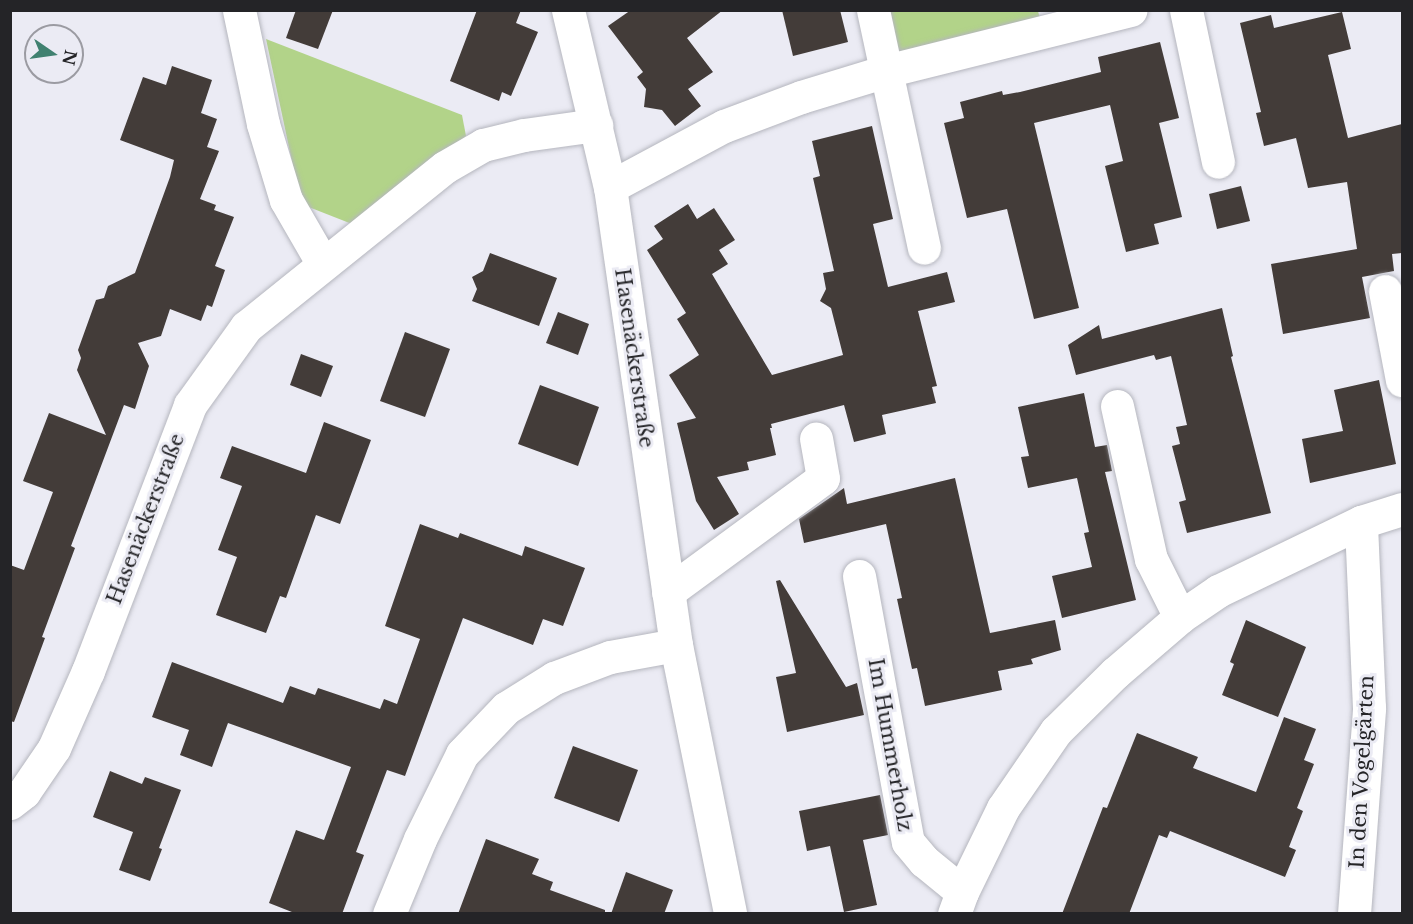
<!DOCTYPE html>
<html>
<head>
<meta charset="utf-8">
<style>
	body { margin:0 }
	#map { position:relative; width:1413px; height:924px; overflow:hidden; background:#ebebf4; font-family:"Libre Baskerville",serif }
	div>[style] { position:absolute }
	[style*='--x'] { left:calc(var(--x)*1px); top:calc(var(--y)*1px); width:calc(var(--w)*1px); rotate:calc(var(--a)*1deg) }
	.green>* { inset:0; background:#b2d389 }
	.building>* { inset:0; background:#433c39 }
	.roads { filter:drop-shadow(0 0 2px #b5b6be) drop-shadow(0 0 2px #b5b6be) }
	.minor>* { height:33px; margin:-16.5px; padding:0 16.5px; transform-origin:16.5px; border-radius:16.5px; background:#fff }
	span { translate:-50% -50%; white-space:nowrap; text-align:center; line-height:1.15; -webkit-text-stroke:6px #ebebf4; paint-order:stroke }
	.street-label { font-size:20px; color:#242427 }
	.frame { position:absolute; inset:0; border:12px solid #242427; pointer-events:none }
	.north { position:absolute; left:24px; top:24px; width:60px; height:60px; box-sizing:border-box; background:#ebebf4; border:2px solid #9b9ba2; border-radius:50%; rotate:103deg; font-size:16px; font-weight:700; line-height:24px; text-align:center; color:#242427 }
	.north::after { content:''; display:block; margin:auto; width:21px; height:27px; background:#408170; clip-path:polygon(50% 0,100% 100%,50% 72%,0 100%) }
</style>
</head>
<body>
<div id="map">
	<div class="green">
		<div style="clip-path:polygon(886px 11px,1038px 11px,1040px 19px,897px 54px)"></div>
		<div style="clip-path:polygon(266px 39px,462px 115px,466px 136px,352px 224px,301px 204px)"></div>
	</div>
	<div class="building">
		<div style="clip-path:polygon(296px 10px,333px 10px,318px 49px,286px 38px)"></div>
		<div style="clip-path:polygon(477px 10px,521px 10px,516px 23px,538px 32px,511px 96px,502px 92px,499px 101px,450px 81px)"></div>
		<div style="clip-path:polygon(631px 10px,723px 10px,687px 38px,713px 72px,688px 89px,701px 106px,675px 126px,662px 110px,644px 107px,646px 89px,637px 77px,643px 72px,608px 26px)"></div>
		<div style="clip-path:polygon(782px 10px,840px 10px,848px 42px,793px 56px)"></div>
		<div style="clip-path:polygon(1342px 12px,1351px 49px,1328px 55px,1348px 138px,1402px 124px,1402px 253px,1392px 254px,1394px 271px,1362px 277px,1370px 318px,1283px 334px,1271px 264px,1357px 249px,1347px 182px,1308px 188px,1296px 138px,1264px 146px,1256px 113px,1261px 112px,1240px 23px,1271px 15px,1274px 28px)"></div>
		<div style="clip-path:polygon(1160px 42px,1179px 118px,1159px 123px,1182px 217px,1154px 224px,1159px 244px,1126px 252px,1105px 166px,1123px 161px,1110px 105px,1034px 123px,1079px 308px,1034px 319px,1007px 209px,967px 218px,944px 123px,964px 118px,960px 102px,1002px 91px,1003px 95px,1020px 92px,1101px 72px,1098px 57px)"></div>
		<div style="clip-path:polygon(172px 66px,212px 80px,201px 113px,217px 119px,207px 147px,219px 151px,200px 199px,216px 205px,214px 210px,234px 217px,215px 266px,225px 270px,212px 307px,207px 305px,201px 321px,170px 309px,161px 336px,138px 343px,149px 366px,135px 409px,124px 405px,71px 546px,75px 548px,42px 637px,45px 638px,14px 722px,10px 721px,10px 565px,24px 570px,53px 492px,23px 481px,49px 413px,106px 435px,77px 370px,81px 358px,78px 350px,96px 300px,104px 298px,108px 286px,135px 273px,170px 177px,174px 160px,120px 140px,143px 77px,166px 85px)"></div>
		<div style="clip-path:polygon(872px 126px,893px 219px,873px 224px,888px 287px,947px 272px,955px 302px,918px 311px,937px 386px,932px 387px,936px 403px,882px 415px,886px 434px,854px 442px,844px 405px,771px 424px,772px 428px,770px 428px,776px 455px,747px 462px,749px 470px,717px 477px,739px 514px,714px 530px,696px 501px,677px 423px,696px 418px,669px 375px,699px 355px,677px 319px,686px 313px,647px 250px,663px 239px,654px 226px,688px 204px,697px 219px,714px 208px,735px 240px,719px 250px,728px 264px,712px 274px,772px 375px,843px 355px,831px 308px,820px 301px,826px 289px,823px 273px,834px 271px,813px 178px,820px 176px,812px 141px)"></div>
		<div style="clip-path:polygon(1241px 186px,1250px 221px,1217px 229px,1209px 194px)"></div>
		<div style="clip-path:polygon(490px 253px,557px 278px,539px 326px,472px 301px,477px 289px,472px 277px,483px 271px)"></div>
		<div style="clip-path:polygon(1222px 308px,1233px 356px,1231px 357px,1271px 513px,1187px 533px,1179px 502px,1186px 500px,1172px 446px,1180px 444px,1176px 427px,1187px 425px,1171px 356px,1156px 360px,1154px 355px,1076px 375px,1068px 345px,1099px 325px,1102px 339px)"></div>
		<div style="clip-path:polygon(558px 312px,589px 324px,578px 355px,546px 343px)"></div>
		<div style="clip-path:polygon(405px 332px,450px 349px,425px 417px,380px 401px)"></div>
		<div style="clip-path:polygon(301px 354px,333px 366px,321px 397px,290px 385px)"></div>
		<div style="clip-path:polygon(1379px 380px,1396px 464px,1310px 483px,1302px 439px,1343px 431px,1334px 390px)"></div>
		<div style="clip-path:polygon(540px 385px,599px 407px,578px 466px,518px 444px)"></div>
		<div style="clip-path:polygon(1084px 393px,1095px 447px,1107px 445px,1112px 471px,1105px 472px,1136px 600px,1062px 618px,1052px 576px,1092px 567px,1084px 533px,1089px 532px,1077px 478px,1028px 488px,1021px 457px,1029px 456px,1018px 407px)"></div>
		<div style="clip-path:polygon(324px 422px,371px 440px,340px 524px,316px 515px,286px 598px,280px 596px,266px 633px,216px 615px,237px 557px,218px 550px,242px 486px,220px 478px,232px 446px,306px 473px)"></div>
		<div style="clip-path:polygon(955px 478px,990px 633px,1055px 620px,1061px 650px,1031px 659px,1033px 664px,998px 671px,1002px 690px,925px 706px,917px 668px,912px 669px,897px 599px,902px 598px,886px 524px,804px 543px,799px 519px,844px 488px,847px 504px)"></div>
		<div style="clip-path:polygon(420px 524px,458px 538px,460px 533px,522px 556px,525px 546px,585px 568px,563px 626px,543px 619px,533px 645px,463px 618px,405px 776px,387px 770px,356px 852px,364px 855px,342px 914px,297px 914px,269px 903px,296px 830px,324px 840px,351px 767px,228px 723px,212px 767px,180px 755px,189px 730px,152px 717px,172px 662px,283px 703px,290px 686px,315px 695px,318px 688px,380px 709px,384px 699px,397px 704px,420px 639px,385px 626px)"></div>
		<div style="clip-path:polygon(780px 580px,846px 687px,857px 683px,864px 715px,787px 732px,776px 677px,796px 673px,776px 581px)"></div>
		<div style="clip-path:polygon(1246px 620px,1306px 647px,1278px 717px,1222px 695px,1234px 664px,1230px 662px)"></div>
		<div style="clip-path:polygon(1284px 717px,1316px 729px,1304px 760px,1314px 764px,1297px 808px,1303px 811px,1289px 847px,1296px 850px,1285px 877px,1170px 831px,1167px 838px,1159px 835px,1129px 914px,1062px 914px,1103px 807px,1107px 808px,1137px 733px,1198px 757px,1193px 768px,1256px 792px)"></div>
		<div style="clip-path:polygon(573px 746px,638px 770px,619px 822px,554px 798px)"></div>
		<div style="clip-path:polygon(110px 771px,142px 784px,145px 777px,181px 790px,159px 848px,162px 849px,150px 881px,119px 870px,133px 832px,93px 817px)"></div>
		<div style="clip-path:polygon(880px 795px,888px 835px,863px 840px,877px 905px,844px 912px,830px 846px,807px 851px,799px 811px)"></div>
		<div style="clip-path:polygon(486px 839px,539px 859px,532px 874px,553px 882px,550px 890px,605px 910px,605px 914px,458px 914px)"></div>
		<div style="clip-path:polygon(626px 872px,673px 890px,664px 914px,611px 914px)"></div>
	</div>
	<div class="roads">
		<div class="minor">
			<div style="--x:239;--y:10;--w:116;--a:78.1"></div>
			<div style="--x:263;--y:124;--w:79;--a:73.2"></div>
			<div style="--x:286;--y:200;--w:74;--a:60"></div>
			<div style="--x:568;--y:10;--w:182;--a:76.7"></div>
			<div style="--x:610;--y:187;--w:463;--a:81.8"></div>
			<div style="--x:676;--y:645;--w:274;--a:78.6"></div>
			<div style="--x:873;--y:10;--w:243;--a:77.9"></div>
			<div style="--x:1186;--y:10;--w:155;--a:78.1"></div>
			<div style="--x:610;--y:187;--w:129;--a:-28.2"></div>
			<div style="--x:724;--y:126;--w:82;--a:-20.6"></div>
			<div style="--x:801;--y:97;--w:89;--a:-17"></div>
			<div style="--x:886;--y:71;--w:252;--a:-14"></div>
			<div style="--x:1385;--y:291;--w:91;--a:79.2"></div>
			<div style="--x:1117;--y:406;--w:157;--a:77.5"></div>
			<div style="--x:1151;--y:559;--w:65;--a:63.4"></div>
			<div style="--x:859;--y:576;--w:270;--a:79.6"></div>
			<div style="--x:908;--y:842;--w:25;--a:50"></div>
			<div style="--x:924;--y:861;--w:49;--a:39.2"></div>
			<div style="--x:668;--y:592;--w:192;--a:-36.3"></div>
			<div style="--x:823;--y:478;--w:40;--a:-100"></div>
			<div style="--x:10;--y:803;--w:18;--a:-38"></div>
			<div style="--x:24;--y:792;--w:53;--a:-55.7"></div>
			<div style="--x:54;--y:748;--w:84;--a:-66.2"></div>
			<div style="--x:88;--y:671;--w:285;--a:-69"></div>
			<div style="--x:190;--y:405;--w:96;--a:-54.3"></div>
			<div style="--x:246;--y:327;--w:255;--a:-38.8"></div>
			<div style="--x:445;--y:167;--w:44;--a:-30.1"></div>
			<div style="--x:483;--y:145;--w:42;--a:-13.7"></div>
			<div style="--x:524;--y:135;--w:73;--a:-7.9"></div>
			<div style="--x:389;--y:914;--w:81;--a:-67.5"></div>
			<div style="--x:420;--y:839;--w:95;--a:-63.7"></div>
			<div style="--x:462;--y:754;--w:64;--a:-46.3"></div>
			<div style="--x:506;--y:708;--w:57;--a:-32"></div>
			<div style="--x:554;--y:678;--w:60;--a:-20.6"></div>
			<div style="--x:610;--y:657;--w:67;--a:-10.3"></div>
			<div style="--x:954;--y:914;--w:23;--a:-70"></div>
			<div style="--x:962;--y:892;--w:93;--a:-64"></div>
			<div style="--x:1003;--y:808;--w:93;--a:-55.5"></div>
			<div style="--x:1056;--y:731;--w:83;--a:-44.5"></div>
			<div style="--x:1115;--y:673;--w:86;--a:-40.7"></div>
			<div style="--x:1180;--y:617;--w:46;--a:-34.4"></div>
			<div style="--x:1218;--y:591;--w:159;--a:-25.8"></div>
			<div style="--x:1361;--y:522;--w:43;--a:-17.6"></div>
			<div style="--x:1354;--y:914;--w:207;--a:-85.8"></div>
			<div style="--x:1369;--y:708;--w:186;--a:-92.5"></div>
		</div>
	</div>
	<div class="street-label">
		<span style="left:634px;top:358px;rotate:82deg">Hasenäckerstraße</span>
		<span style="left:146px;top:519px;rotate:-69deg">Hasenäckerstraße</span>
		<span style="left:890px;top:745px;rotate:80deg">Im Hummerholz</span>
		<span style="left:1362px;top:772px;rotate:-87deg">In den Vogelgärten</span>
	</div>
	<div class="frame"></div>
	<div class="north">N</div>
</div>
</body>
</html>
